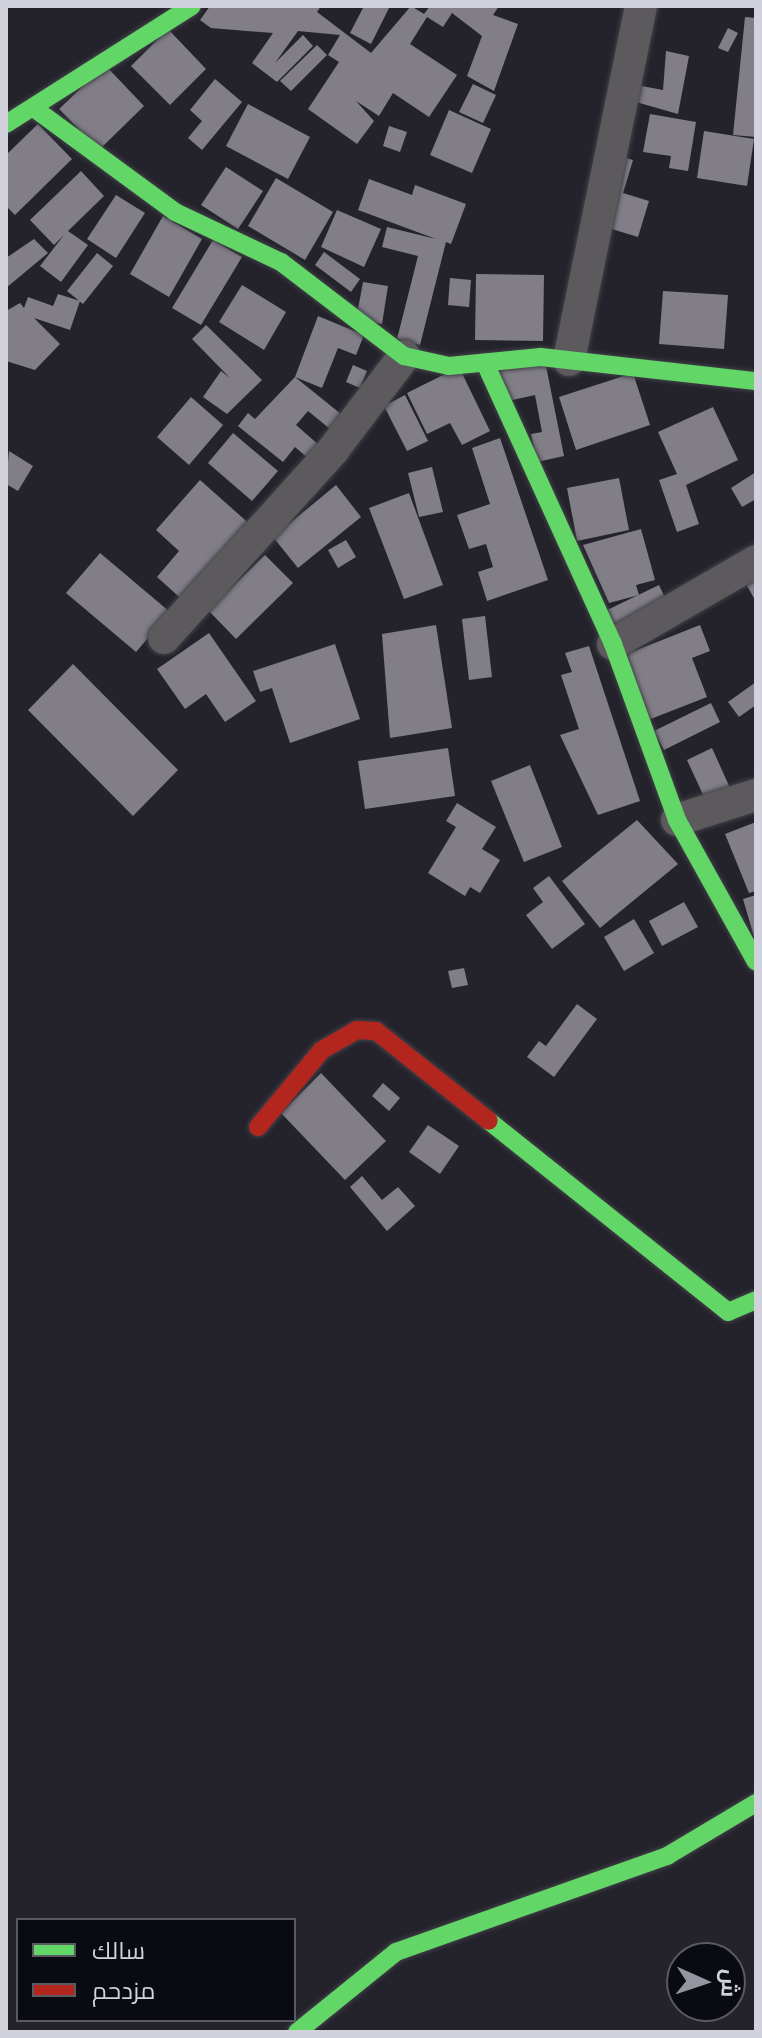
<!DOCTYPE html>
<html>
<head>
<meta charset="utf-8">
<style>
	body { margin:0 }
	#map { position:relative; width:762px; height:2038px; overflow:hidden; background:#24232c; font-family:"Sofia Sans Condensed",Cairo,sans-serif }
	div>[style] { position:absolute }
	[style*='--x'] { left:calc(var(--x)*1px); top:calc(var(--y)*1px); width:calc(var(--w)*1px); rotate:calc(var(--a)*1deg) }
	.building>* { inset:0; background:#827e88 }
	.roads { filter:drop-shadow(0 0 2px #414047) drop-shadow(0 0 2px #414047) }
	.street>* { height:32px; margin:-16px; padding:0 16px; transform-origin:16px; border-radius:16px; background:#5c5a5c }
	.fast>* { height:18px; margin:-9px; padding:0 9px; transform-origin:9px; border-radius:9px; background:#63d668 }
	.jam>* { height:18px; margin:-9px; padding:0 9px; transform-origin:9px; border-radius:9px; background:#b3261e }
	span { translate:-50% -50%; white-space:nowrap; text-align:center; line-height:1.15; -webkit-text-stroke:8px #0a0a11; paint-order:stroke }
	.frame { position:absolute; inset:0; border:8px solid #d2d2dd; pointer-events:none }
	.legend { position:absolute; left:16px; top:1918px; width:280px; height:104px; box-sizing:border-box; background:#0a0a11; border:2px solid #5a5a63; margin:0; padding:10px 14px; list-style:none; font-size:24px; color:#d2d2dd }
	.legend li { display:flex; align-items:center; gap:16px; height:40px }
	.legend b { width:40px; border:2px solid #5a5a63 }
	.north { position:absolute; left:666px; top:1942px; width:80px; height:80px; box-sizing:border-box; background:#0a0a11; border:2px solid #5a5a63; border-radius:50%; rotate:93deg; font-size:22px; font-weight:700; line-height:32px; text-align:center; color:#d2d2dd }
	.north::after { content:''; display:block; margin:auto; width:28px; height:36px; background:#95959f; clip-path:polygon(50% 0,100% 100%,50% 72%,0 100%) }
</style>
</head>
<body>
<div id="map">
	<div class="building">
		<div style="clip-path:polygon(210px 6px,321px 6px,317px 12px,371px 53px,411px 6px,424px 14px,430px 6px,499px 6px,493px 15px,518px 24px,494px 91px,467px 76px,482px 36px,452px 13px,443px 27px,427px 17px,410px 44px,457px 75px,429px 117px,393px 93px,379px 116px,356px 101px,374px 121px,357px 144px,308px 109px,339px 62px,328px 55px,340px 35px,298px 31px,275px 63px,303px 35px,313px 46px,277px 82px,252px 63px,273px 33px,211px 28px,200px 20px)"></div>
		<div style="clip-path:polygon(364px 6px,390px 6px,371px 44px,350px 33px)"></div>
		<div style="clip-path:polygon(745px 17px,756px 18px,756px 137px,733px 135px)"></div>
		<div style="clip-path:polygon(728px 28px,738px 33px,728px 52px,718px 48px)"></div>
		<div style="clip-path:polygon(168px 29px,206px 69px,170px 105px,131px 66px)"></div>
		<div style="clip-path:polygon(317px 45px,327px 55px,291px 91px,280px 81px)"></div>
		<div style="clip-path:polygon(666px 51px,689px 56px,678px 114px,629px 100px,631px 84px,663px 90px)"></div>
		<div style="clip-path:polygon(105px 65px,144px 106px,99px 150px,59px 109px)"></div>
		<div style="clip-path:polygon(215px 79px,242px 102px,202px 150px,188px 138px,202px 121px,190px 110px)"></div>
		<div style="clip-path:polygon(473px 84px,496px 95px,483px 123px,459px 112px)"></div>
		<div style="clip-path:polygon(248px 104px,310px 137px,288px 179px,226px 146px)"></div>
		<div style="clip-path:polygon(449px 110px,491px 129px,472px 173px,430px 155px)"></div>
		<div style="clip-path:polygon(650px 114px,696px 122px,688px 171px,669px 168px,671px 156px,643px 152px)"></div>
		<div style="clip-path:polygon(38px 124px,72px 159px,15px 215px,6px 206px,6px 155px)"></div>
		<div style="clip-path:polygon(389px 126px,407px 132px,400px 152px,383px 146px)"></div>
		<div style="clip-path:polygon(704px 131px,754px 139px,747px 186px,697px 178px)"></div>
		<div style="clip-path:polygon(612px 154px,633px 160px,623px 193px,649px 201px,638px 237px,592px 223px)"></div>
		<div style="clip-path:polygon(226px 167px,263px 191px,238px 229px,201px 205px)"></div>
		<div style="clip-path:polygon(81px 171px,104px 196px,68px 231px,88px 245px,61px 282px,40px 266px,64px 235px,54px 245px,30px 220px)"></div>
		<div style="clip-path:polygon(276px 178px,333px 212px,305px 260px,248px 226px)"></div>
		<div style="clip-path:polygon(369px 179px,412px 195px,415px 185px,466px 204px,451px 244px,446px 242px,420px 345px,397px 339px,418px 256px,382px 247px,387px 227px,436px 239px,358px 210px)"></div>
		<div style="clip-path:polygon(116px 195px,145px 213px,116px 258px,87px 239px)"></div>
		<div style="clip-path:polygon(337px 210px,381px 229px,364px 267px,321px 247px)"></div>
		<div style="clip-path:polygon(163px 216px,202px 239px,169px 297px,130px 274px)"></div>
		<div style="clip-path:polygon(34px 239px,48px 253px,6px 288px,6px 258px)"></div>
		<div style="clip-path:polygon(213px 240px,242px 257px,201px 325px,172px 308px)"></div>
		<div style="clip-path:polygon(324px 252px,360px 279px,351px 292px,315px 265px)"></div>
		<div style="clip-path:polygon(97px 253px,113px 266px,83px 304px,67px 291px)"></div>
		<div style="clip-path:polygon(476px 274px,544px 275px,543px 341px,475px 340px)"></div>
		<div style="clip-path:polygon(450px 278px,471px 280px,469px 307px,448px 305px)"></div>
		<div style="clip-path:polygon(363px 282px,388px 286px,382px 324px,356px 320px)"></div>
		<div style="clip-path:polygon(242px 285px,286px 312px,264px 350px,219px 322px)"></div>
		<div style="clip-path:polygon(663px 291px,728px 295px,724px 349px,659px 344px)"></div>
		<div style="clip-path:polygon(58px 294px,80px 301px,70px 330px,34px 318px,60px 344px,35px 370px,6px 361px,6px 311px,20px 303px,24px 308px,28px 297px,53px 306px)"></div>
		<div style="clip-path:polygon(318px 316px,364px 335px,356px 355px,338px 348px,322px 388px,295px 377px,341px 414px,330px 429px,308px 411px,296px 425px,320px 446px,309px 459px,295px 447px,283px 462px,238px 426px,248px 413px,255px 419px,295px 377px)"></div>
		<div style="clip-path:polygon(206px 325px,262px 380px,227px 414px,203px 397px,221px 371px,230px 378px,192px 339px)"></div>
		<div style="clip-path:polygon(545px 361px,564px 456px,537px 462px,531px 434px,542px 432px,535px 395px,503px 402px,497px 371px)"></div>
		<div style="clip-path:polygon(353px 365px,367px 371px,360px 388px,346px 382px)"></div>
		<div style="clip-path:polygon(459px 367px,490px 431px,462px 445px,450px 423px,427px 434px,407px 393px)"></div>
		<div style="clip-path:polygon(633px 373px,650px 425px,576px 450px,559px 397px)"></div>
		<div style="clip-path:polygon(405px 395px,428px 441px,407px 451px,384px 406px)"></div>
		<div style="clip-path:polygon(191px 397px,223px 425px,189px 465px,157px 437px)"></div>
		<div style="clip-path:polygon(713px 407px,738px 460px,686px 485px,699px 524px,677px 532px,659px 480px,677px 474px,658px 432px)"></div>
		<div style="clip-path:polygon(233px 433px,278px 471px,252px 501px,208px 463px)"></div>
		<div style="clip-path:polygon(500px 438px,548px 580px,487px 601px,478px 572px,493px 567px,486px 544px,469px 549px,457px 515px,490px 504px,472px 448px)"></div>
		<div style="clip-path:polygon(9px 451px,33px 466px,18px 491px,6px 484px)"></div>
		<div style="clip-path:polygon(432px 467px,443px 512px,419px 517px,408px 473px)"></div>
		<div style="clip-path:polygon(756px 472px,756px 499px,742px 507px,731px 488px)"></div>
		<div style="clip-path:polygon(619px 478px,629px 530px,577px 541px,567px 488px)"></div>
		<div style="clip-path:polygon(200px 480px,253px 527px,186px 603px,157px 577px,179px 551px,156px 530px)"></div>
		<div style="clip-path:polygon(336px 485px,361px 517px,298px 568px,273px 537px)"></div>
		<div style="clip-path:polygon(409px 493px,443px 585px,404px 599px,369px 508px)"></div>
		<div style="clip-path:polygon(641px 529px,655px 580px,636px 585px,639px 595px,609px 603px,583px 545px)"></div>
		<div style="clip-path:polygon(346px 540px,356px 557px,338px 568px,328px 550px)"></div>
		<div style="clip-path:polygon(100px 553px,170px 612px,136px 652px,66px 593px)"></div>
		<div style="clip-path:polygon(265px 555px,293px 583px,236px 639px,208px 610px)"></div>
		<div style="clip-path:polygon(756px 577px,756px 602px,745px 582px)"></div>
		<div style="clip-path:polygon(659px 585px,673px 615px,617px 642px,603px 612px)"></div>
		<div style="clip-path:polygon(485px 616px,492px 677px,469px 680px,462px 619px)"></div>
		<div style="clip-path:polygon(436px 625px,452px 728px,390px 738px,382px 634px)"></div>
		<div style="clip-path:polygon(700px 625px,710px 651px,692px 658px,707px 697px,643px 722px,619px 657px)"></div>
		<div style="clip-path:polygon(209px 633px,256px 701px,225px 722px,206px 694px,185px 709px,157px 669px)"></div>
		<div style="clip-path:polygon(335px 644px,360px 719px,290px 743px,272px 688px,260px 692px,253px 671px)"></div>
		<div style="clip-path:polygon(589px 646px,640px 801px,598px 815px,560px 735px,579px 729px,561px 675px,572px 672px,565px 653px)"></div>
		<div style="clip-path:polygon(73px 664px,178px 770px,133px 816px,28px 710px)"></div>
		<div style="clip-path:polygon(756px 682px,756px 705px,739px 717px,728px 702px)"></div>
		<div style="clip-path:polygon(711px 703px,720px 722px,664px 750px,654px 731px)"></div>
		<div style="clip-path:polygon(448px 748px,455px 796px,365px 809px,358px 761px)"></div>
		<div style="clip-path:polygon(712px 748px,730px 788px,705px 799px,687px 760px)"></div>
		<div style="clip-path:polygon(530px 765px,562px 847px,524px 862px,491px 781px)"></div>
		<div style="clip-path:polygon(457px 803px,496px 827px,482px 849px,500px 860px,480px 893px,470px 887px,465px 896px,428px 873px,456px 827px,446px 821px)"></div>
		<div style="clip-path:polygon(637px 820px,678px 864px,600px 928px,562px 881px)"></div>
		<div style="clip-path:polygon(756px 822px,756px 891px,749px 893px,725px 834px)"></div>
		<div style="clip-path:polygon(549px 876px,585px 924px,552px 949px,526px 915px,543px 902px,533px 888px)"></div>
		<div style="clip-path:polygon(756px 895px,756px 944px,743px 899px)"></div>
		<div style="clip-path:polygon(684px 902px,698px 927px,662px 946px,649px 921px)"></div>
		<div style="clip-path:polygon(634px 919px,654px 953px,624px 971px,604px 937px)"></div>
		<div style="clip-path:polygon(464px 968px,468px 985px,452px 988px,448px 971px)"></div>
		<div style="clip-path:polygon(577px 1004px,597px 1019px,554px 1077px,527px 1057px,539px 1041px,546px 1046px)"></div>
		<div style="clip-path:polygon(321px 1073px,386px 1141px,345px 1180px,281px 1113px)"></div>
		<div style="clip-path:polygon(383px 1083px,400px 1098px,389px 1111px,372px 1096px)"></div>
		<div style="clip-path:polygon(428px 1125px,459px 1146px,440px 1174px,409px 1152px)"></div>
		<div style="clip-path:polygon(362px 1176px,382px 1200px,398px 1187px,415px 1206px,387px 1231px,350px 1187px)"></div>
	</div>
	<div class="roads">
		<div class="street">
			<div style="--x:569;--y:360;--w:361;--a:-78.5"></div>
			<div style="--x:164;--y:638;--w:253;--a:-48"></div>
			<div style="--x:333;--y:450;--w:118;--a:-52.9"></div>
			<div style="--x:613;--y:644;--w:165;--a:-30.1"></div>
			<div style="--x:677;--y:820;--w:83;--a:-17.6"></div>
		</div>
		<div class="fast">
			<div style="--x:35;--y:109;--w:174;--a:36.3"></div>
			<div style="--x:175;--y:212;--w:117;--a:25.3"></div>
			<div style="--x:281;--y:262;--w:155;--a:37.4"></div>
			<div style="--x:404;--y:356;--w:46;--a:12.5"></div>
			<div style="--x:449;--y:366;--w:92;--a:-5.6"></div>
			<div style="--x:541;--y:357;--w:216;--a:6.4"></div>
			<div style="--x:6;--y:124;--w:220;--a:-32.4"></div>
			<div style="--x:485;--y:363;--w:309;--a:65.5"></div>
			<div style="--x:613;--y:644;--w:187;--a:70"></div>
			<div style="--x:677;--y:820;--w:162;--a:60.9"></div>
			<div style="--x:489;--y:1121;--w:306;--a:38.6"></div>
			<div style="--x:728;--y:1312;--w:30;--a:-23"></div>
			<div style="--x:297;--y:2032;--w:127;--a:-38.9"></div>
			<div style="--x:396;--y:1952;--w:288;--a:-19.5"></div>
			<div style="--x:667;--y:1856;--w:104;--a:-30.8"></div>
		</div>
		<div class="jam">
			<div style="--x:258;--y:1127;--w:100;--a:-50.3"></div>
			<div style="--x:322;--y:1050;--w:40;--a:-29.7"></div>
			<div style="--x:357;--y:1030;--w:19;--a:3"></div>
			<div style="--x:376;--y:1031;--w:144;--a:38.5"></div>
		</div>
	</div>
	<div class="frame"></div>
	<ul class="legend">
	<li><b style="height:10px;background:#63d668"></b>سالك</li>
	<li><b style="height:10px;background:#b3261e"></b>مزدحم</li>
	</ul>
	<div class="north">ش</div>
</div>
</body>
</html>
